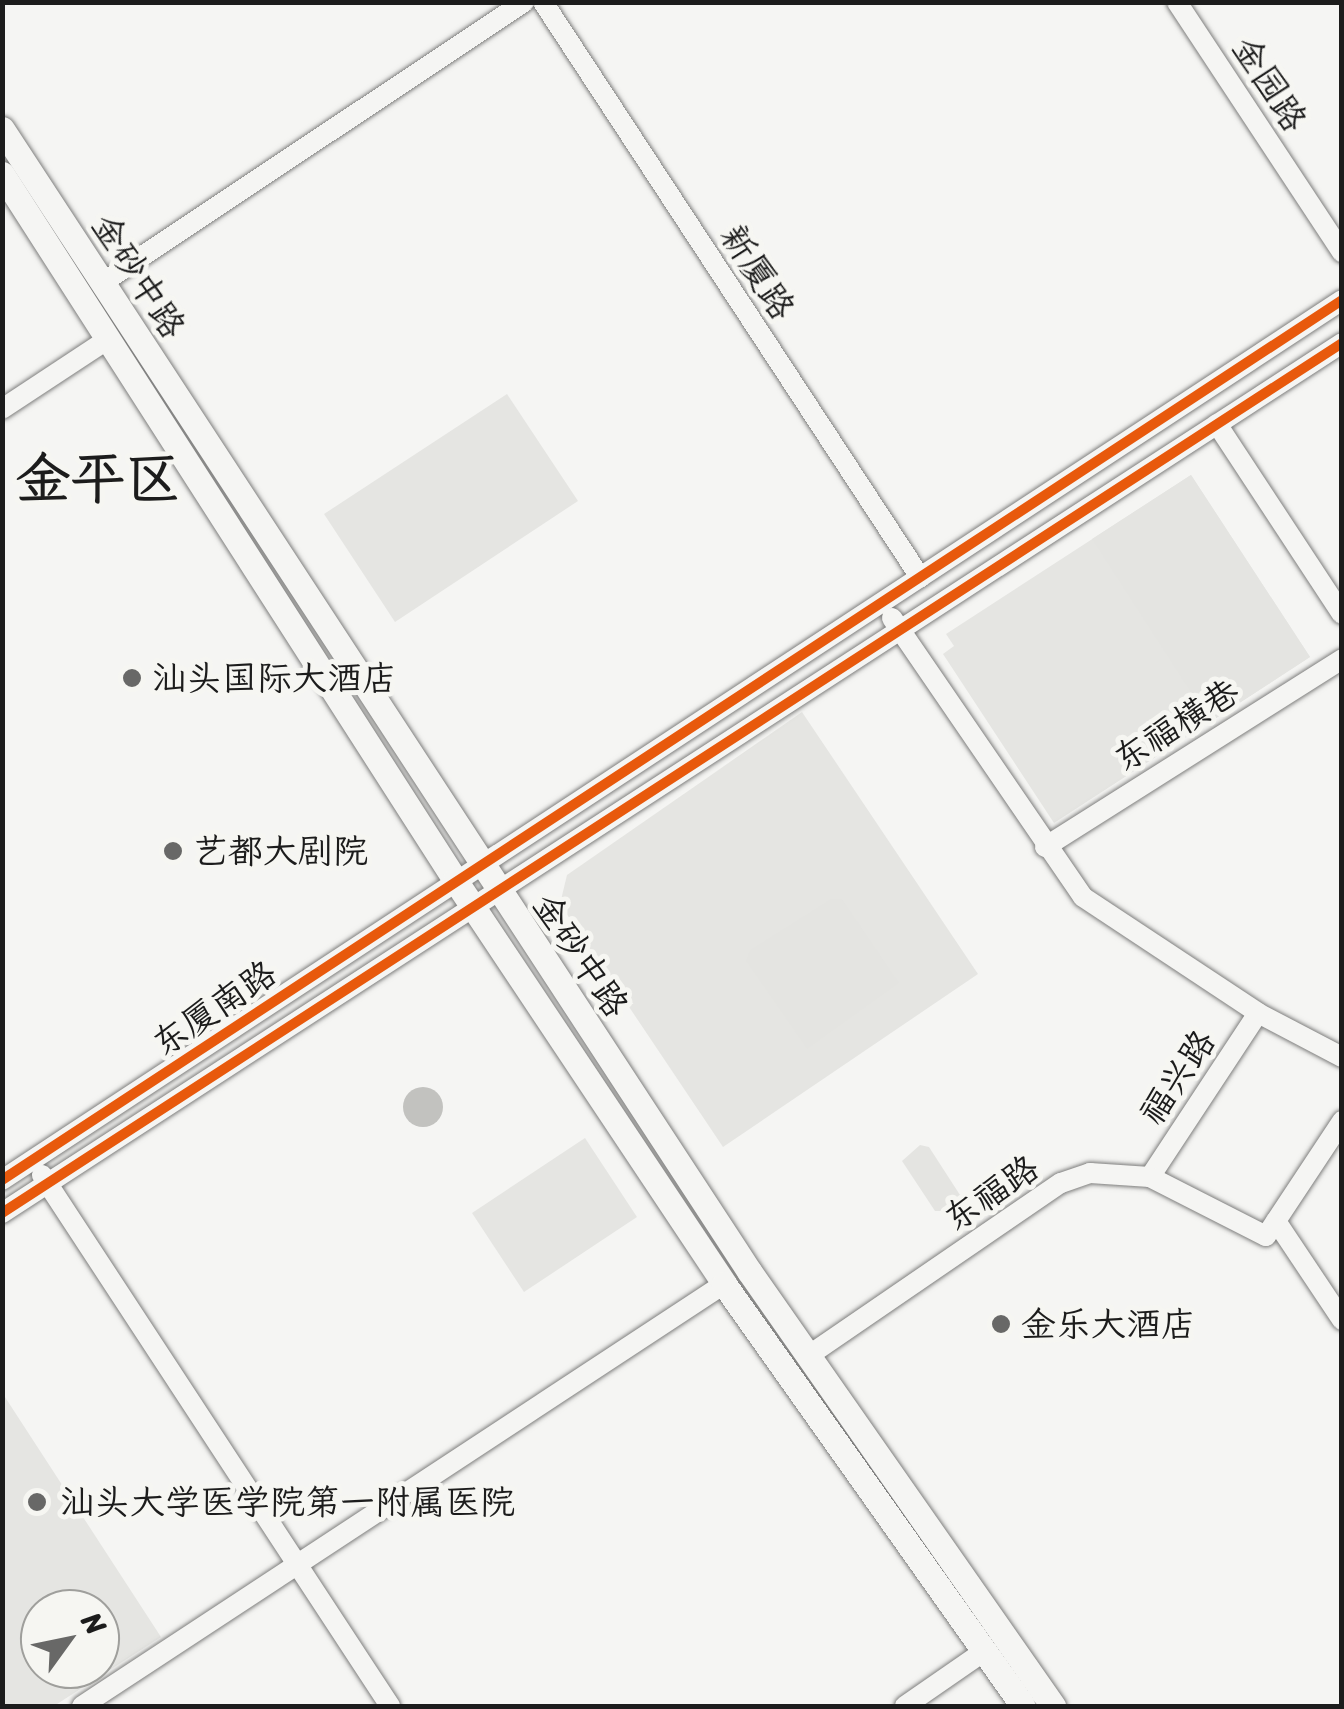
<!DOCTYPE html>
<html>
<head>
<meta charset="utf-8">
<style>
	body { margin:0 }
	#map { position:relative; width:1344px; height:1709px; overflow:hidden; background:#f5f5f3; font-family:Sriracha,"LXGW WenKai TC",sans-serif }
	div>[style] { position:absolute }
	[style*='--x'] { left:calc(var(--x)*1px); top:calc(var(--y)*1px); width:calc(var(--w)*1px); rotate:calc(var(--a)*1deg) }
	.built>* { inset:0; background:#e5e5e2 }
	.green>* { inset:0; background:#e4e4e1 }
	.water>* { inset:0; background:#c2c2bf }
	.round { border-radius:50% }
	.roads { filter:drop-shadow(0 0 2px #7e7e7d) drop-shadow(0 0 2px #7e7e7d) }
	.minor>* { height:20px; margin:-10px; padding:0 10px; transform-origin:10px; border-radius:10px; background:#f5f5f3 }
	.major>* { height:25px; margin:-12.5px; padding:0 12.5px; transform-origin:12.5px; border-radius:12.5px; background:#f5f5f3 }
	.cycleway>* { height:10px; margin:-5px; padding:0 5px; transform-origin:5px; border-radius:5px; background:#e8590c }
	.dots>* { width:28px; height:28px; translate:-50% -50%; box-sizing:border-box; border:5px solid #f6f6f2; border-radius:50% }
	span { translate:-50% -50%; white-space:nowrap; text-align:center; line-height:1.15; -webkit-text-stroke:10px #f6f6f2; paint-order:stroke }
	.street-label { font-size:35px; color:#1c1c1c }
	.poi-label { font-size:35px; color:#1c1c1c }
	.left { translate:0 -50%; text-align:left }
	.town-label { font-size:55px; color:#1c1c1c; font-weight:700 }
	.frame { position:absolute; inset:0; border:5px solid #1c1c1c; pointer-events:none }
	.north { position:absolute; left:20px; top:1589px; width:100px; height:100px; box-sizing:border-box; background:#f6f6f2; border:2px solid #9f9f9c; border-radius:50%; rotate:57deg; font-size:28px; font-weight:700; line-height:40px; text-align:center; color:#1c1c1c }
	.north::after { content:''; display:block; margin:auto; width:35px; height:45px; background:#686867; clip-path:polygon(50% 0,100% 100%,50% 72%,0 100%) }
</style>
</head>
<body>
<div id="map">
	<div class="built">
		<div style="clip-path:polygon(507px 394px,578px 501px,395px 622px,324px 514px)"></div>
		<div style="clip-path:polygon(1191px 475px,1310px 657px,1054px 823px,943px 654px,954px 646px,946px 634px)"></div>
		<div style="clip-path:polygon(802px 712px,978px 974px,723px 1147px,560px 904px,567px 875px)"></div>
		<div style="clip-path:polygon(585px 1138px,637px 1217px,524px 1292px,472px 1213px)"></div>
		<div style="clip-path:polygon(evenodd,3px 1394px,161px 1637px,54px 1706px,3px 1706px,3px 1394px,100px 1609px,100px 1669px,40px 1669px,40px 1609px,100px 1609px)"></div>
	</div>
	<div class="green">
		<div style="clip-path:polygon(1191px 475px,1310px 657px,1210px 722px,1092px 539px)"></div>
		<div style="clip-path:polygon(831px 899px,842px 899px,899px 983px,807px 1049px,746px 961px,750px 950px)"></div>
		<div style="clip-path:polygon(920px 1145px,929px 1147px,960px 1195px,943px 1211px,935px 1211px,902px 1161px)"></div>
	</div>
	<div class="water">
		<div class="round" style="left:403px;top:1087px;width:40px;height:40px"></div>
	</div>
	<div class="roads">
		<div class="minor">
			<div style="--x:543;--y:2;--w:688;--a:56.75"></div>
			<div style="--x:1177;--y:2;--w:300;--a:56.6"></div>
			<div style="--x:102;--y:283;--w:507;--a:-33.66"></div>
			<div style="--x:2;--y:409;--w:127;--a:-33.4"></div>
			<div style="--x:1217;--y:424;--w:227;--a:56.7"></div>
			<div style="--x:892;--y:618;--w:338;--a:55.6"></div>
			<div style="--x:1083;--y:897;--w:210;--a:33.5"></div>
			<div style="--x:1258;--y:1013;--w:95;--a:27.6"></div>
			<div style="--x:1045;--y:847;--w:352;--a:-32.3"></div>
			<div style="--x:42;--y:1175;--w:635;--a:56.76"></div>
			<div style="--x:1150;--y:1177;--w:196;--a:-56.6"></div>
			<div style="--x:2;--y:1180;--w:1603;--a:-33.29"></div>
			<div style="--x:2;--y:1213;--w:1598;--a:-32.99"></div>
			<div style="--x:1276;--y:1221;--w:119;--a:56.3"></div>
			<div style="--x:808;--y:1356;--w:306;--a:-34.4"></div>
			<div style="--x:1061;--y:1183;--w:31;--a:-19"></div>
			<div style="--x:1090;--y:1173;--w:60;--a:3.8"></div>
			<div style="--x:1150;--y:1177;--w:130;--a:27"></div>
			<div style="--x:1266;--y:1236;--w:138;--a:-56.5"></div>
			<div style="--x:82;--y:1706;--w:768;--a:-33.32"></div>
			<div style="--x:905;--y:1706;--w:98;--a:-34.7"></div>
		</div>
		<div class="major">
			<div style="--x:2;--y:129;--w:1365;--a:56.81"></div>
			<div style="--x:749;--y:1271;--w:531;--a:55.05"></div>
			<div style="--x:2;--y:174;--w:839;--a:57.31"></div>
			<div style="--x:455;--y:880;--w:485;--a:56.3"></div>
			<div style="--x:724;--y:1284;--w:517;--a:54.68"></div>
		</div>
	</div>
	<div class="cycleway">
		<div style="--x:2;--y:1180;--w:1603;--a:-33.29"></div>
		<div style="--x:2;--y:1213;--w:1598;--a:-32.99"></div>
	</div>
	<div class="dots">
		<div style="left:132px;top:678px;background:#686867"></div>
		<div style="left:173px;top:851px;background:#686867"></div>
		<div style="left:1001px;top:1324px;background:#686867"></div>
		<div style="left:37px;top:1502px;background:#686867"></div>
	</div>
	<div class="street-label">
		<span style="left:1270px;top:84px;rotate:57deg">金园路</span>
		<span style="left:758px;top:272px;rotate:57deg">新厦路</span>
		<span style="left:139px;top:276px;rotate:57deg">金砂中路</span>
		<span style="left:1176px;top:725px;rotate:-32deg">东福横巷</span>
		<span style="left:581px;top:955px;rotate:56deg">金砂中路</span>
		<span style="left:214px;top:1008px;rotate:-34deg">东厦南路</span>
		<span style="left:1177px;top:1077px;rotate:-56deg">福兴路</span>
		<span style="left:991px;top:1193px;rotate:-34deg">东福路</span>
	</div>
	<div class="poi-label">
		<span class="left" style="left:152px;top:678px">汕头国际大酒店</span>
		<span class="left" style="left:193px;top:851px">艺都大剧院</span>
		<span class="left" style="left:1021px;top:1324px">金乐大酒店</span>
		<span class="left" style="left:60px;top:1502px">汕头大学医学院第一附属医院</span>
	</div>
	<div class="town-label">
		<span style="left:98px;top:479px">金平区</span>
	</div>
	<div class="frame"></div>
	<div class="north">N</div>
</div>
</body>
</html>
